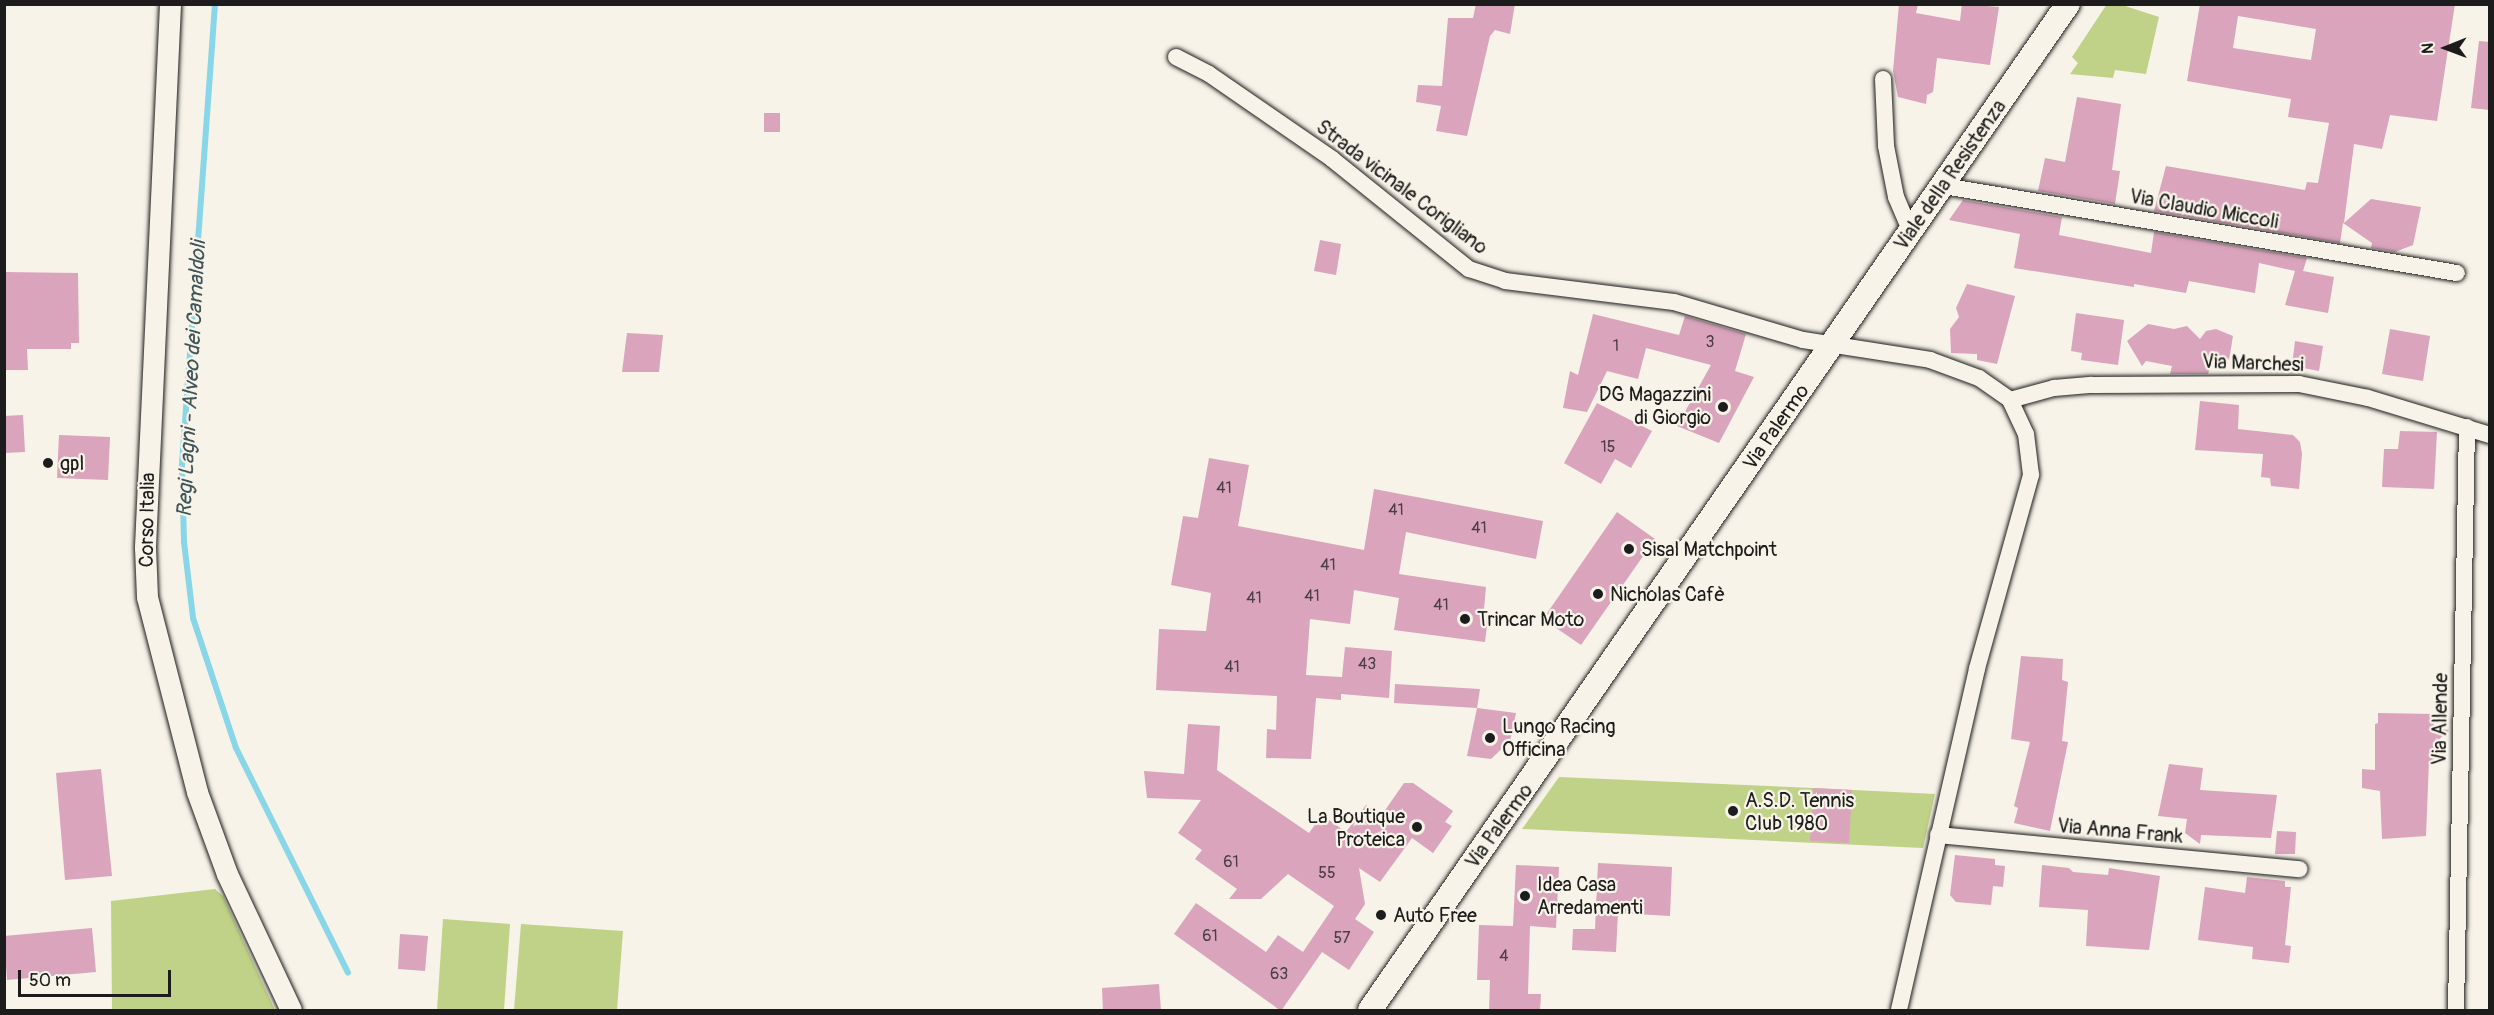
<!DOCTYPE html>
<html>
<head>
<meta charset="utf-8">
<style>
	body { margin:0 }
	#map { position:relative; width:2494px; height:1015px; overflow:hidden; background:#f7f3e8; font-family:Pangolin,sans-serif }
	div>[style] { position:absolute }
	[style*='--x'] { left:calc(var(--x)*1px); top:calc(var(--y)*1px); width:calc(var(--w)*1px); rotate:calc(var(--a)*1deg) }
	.green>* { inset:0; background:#bfd287 }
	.stream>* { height:6px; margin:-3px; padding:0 3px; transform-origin:3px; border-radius:3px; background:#89d6e8 }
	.building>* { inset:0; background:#d9a4bc }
	.roads { filter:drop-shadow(0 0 2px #1c1c1c) drop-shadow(0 0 2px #1c1c1c) }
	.minor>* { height:16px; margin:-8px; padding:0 8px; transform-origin:8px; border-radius:8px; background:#f7f3e8 }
	.tertiary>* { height:21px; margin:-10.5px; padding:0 10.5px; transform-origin:10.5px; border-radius:10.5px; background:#f7f3e8 }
	.secondary>* { height:24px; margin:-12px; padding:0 12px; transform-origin:12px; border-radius:12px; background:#f7f3e8 }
	.dots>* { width:16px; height:16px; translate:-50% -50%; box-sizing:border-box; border:3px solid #f7f3e8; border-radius:50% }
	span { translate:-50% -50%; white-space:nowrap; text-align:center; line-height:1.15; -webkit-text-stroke:4.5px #f7f3e8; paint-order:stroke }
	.number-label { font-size:16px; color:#4b3e44 }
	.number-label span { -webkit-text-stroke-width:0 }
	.street-label { font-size:20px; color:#1c1c1c }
	.poi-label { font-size:20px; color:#1c1c1c }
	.right { translate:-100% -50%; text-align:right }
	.left { translate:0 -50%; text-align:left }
	.water-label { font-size:21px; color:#3d5459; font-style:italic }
	.frame { position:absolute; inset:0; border:6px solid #1c1c1c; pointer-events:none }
	.north { position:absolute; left:2416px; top:18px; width:60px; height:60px; -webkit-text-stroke:4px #f7f3e8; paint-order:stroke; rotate:269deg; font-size:16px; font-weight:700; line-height:24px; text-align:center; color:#1c1c1c }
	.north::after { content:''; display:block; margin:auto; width:21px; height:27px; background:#1c1c1c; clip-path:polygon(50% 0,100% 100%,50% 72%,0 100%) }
	.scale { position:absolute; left:18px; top:970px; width:153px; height:27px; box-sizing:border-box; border:3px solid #1c1c1c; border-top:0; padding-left:8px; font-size:18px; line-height:21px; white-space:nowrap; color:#1c1c1c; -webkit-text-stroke:4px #f7f3e8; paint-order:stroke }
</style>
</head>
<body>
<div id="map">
	<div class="green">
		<div style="clip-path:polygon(2107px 4px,2122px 5px,2159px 17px,2146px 74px,2115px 70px,2113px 78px,2070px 74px,2078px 63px,2072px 57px)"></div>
		<div style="clip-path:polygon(1559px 777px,1813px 788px,1935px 794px,1923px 848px,1522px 829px)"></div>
		<div style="clip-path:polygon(215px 889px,223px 896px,275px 1010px,112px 1010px,111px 901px)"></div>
		<div style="clip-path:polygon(443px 919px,510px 924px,504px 1010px,437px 1010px)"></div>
		<div style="clip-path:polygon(521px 924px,623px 931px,617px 1010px,514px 1010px)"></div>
	</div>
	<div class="stream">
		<div style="--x:215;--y:4;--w:466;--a:94.1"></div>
		<div style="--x:182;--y:469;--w:73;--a:88.4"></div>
		<div style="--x:184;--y:542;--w:77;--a:83.2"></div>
		<div style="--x:193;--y:618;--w:137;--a:71.7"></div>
		<div style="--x:236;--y:748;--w:251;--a:63.5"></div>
	</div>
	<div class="building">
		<div style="clip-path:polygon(1476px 4px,1515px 4px,1510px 34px,1495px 30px,1490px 36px,1467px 136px,1436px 131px,1441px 106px,1416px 102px,1418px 85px,1442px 86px,1448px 18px,1473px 18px)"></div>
		<div style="clip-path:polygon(1899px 4px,1918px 4px,1916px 13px,1960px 21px,1962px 4px,1999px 7px,1990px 65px,1937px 58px,1933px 92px,1927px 95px,1926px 104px,1898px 97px,1893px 71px)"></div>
		<div style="clip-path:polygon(evenodd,2200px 4px,2455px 4px,2437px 121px,2390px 115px,2382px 149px,2354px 144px,2344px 223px,2371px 199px,2421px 207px,2413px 245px,2395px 252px,2371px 248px,2372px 243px,2343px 223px,2340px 243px,2154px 211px,2166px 166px,2305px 190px,2307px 182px,2318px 183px,2329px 123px,2288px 117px,2291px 99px,2187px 81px,2200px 4px,2238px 16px,2316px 29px,2311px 60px,2233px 48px,2238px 16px)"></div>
		<div style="clip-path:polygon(2479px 41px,2490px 42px,2490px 110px,2471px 108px)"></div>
		<div style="clip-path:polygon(2077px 97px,2121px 104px,2112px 170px,2120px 171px,2115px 204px,2038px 191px,2045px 158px,2065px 162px)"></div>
		<div style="clip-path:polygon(764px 113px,780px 113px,780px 132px,764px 132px)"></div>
		<div style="clip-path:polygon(1963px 200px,2062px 217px,2059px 235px,2151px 253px,2154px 232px,2307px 258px,2303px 271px,2334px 277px,2328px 313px,2285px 305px,2295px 271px,2259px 263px,2255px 293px,2189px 281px,2186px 293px,2134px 284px,2134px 287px,2014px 268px,2020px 234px,1949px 220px)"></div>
		<div style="clip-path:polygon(1320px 240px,1341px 244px,1336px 275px,1314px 271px)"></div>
		<div style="clip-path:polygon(4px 272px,78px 273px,79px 343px,71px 343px,71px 349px,27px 349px,28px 370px,4px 370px)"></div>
		<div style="clip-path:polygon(1967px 284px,2015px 296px,1997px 364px,1977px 360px,1977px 354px,1951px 353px,1950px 329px,1959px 317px,1956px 308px)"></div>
		<div style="clip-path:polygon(2076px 313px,2124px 320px,2118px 365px,2081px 360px,2082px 353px,2071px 351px)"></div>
		<div style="clip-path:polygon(1593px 314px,1679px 335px,1685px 316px,1746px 334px,1735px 371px,1754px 377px,1719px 443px,1677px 426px,1711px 365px,1646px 348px,1638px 379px,1607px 371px,1587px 412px,1563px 408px,1570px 371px,1578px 375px)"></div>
		<div style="clip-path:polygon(2148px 324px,2174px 329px,2187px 326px,2200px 339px,2206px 331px,2216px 329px,2233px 336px,2229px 360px,2213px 358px,2208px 374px,2170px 374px,2172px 366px,2146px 361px,2142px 366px,2127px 341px)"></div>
		<div style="clip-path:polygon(2390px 329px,2430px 336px,2423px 381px,2382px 374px)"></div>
		<div style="clip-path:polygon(627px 333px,663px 335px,659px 372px,622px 372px)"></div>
		<div style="clip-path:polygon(2295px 341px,2323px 346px,2319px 371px,2292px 366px)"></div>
		<div style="clip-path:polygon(2200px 401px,2239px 405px,2238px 429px,2293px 435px,2300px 442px,2302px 454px,2299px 489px,2271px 486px,2270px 478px,2261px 477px,2263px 454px,2195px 450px)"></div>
		<div style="clip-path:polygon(1597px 403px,1652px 431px,1631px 468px,1615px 459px,1601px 484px,1564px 463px)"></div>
		<div style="clip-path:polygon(23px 415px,25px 452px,4px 453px,4px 416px)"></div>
		<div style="clip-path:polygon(2400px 431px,2437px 432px,2434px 489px,2382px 487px,2384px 449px,2398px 449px)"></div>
		<div style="clip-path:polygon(59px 435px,110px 437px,108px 480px,57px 478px)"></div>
		<div style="clip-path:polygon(1209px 458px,1249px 465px,1238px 526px,1364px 550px,1374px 489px,1543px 521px,1536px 559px,1406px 532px,1399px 574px,1486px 587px,1484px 609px,1489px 610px,1485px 642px,1394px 630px,1399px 598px,1354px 590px,1350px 624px,1310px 619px,1306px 675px,1342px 677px,1345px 647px,1392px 651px,1389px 698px,1341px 694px,1341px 700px,1316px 698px,1311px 759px,1266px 758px,1267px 729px,1276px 730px,1277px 696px,1156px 690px,1159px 629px,1206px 631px,1211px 593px,1171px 585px,1183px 516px,1198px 518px)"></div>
		<div style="clip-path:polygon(1617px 512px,1655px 539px,1581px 645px,1543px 619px)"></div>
		<div style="clip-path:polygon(2021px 656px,2063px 659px,2062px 680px,2068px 682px,2062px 741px,2068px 742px,2050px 831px,2014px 823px,2018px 808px,2014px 806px,2030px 742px,2011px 739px)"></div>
		<div style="clip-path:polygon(1395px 684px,1480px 689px,1477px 708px,1394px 703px)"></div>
		<div style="clip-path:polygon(1477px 708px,1516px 713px,1510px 741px,1491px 759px,1467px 756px)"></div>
		<div style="clip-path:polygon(2378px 713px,2433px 714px,2434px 728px,2449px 730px,2434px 744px,2434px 761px,2429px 761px,2426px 836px,2382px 839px,2380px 791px,2362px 788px,2362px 769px,2375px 770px,2375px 724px,2378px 723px)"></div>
		<div style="clip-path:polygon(1188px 724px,1220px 726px,1217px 770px,1309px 833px,1322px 815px,1346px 832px,1366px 805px,1381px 816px,1404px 783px,1413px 783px,1453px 811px,1445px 822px,1452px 826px,1433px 853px,1412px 838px,1380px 882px,1359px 868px,1365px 904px,1355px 919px,1374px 932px,1349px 970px,1322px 952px,1281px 1011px,1174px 934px,1196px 903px,1266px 952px,1278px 935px,1303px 952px,1334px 906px,1288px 874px,1261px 899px,1229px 899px,1237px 889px,1195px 859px,1202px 850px,1178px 833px,1201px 800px,1147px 798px,1144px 771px,1184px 774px)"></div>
		<div style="clip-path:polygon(2169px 764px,2203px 768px,2200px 790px,2277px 795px,2271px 838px,2201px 835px,2200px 844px,2185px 833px,2187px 819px,2158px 816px)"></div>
		<div style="clip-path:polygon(101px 769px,112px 876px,65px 880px,56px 773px)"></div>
		<div style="clip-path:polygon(1813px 788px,1852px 790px,1849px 843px,1810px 841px)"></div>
		<div style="clip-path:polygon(2277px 831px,2296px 832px,2295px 854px,2275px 854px)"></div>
		<div style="clip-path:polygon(1955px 855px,1995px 859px,1995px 865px,2005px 866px,2003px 887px,1993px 886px,1991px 905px,1956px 902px,1950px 895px)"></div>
		<div style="clip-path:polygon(1598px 863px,1672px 867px,1670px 916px,1618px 913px,1616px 952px,1572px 950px,1573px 929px,1595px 929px)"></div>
		<div style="clip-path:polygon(1516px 865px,1559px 867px,1556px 928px,1530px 926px,1528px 994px,1541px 994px,1540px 1011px,1489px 1011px,1490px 980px,1477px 980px,1479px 925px,1513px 926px)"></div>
		<div style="clip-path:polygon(2042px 865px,2069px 868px,2073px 872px,2108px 875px,2109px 868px,2160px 876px,2149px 950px,2086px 946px,2088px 910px,2039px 907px)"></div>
		<div style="clip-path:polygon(2247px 877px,2285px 881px,2285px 887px,2291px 887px,2285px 945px,2291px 946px,2289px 963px,2252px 959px,2253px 947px,2198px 940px,2205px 887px,2245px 893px)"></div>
		<div style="clip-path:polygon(92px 928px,96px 972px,7px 980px,4px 936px)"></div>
		<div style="clip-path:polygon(400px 934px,428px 936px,425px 971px,398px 969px)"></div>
		<div style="clip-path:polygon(1159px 984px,1161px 1011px,1103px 1011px,1102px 988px)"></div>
	</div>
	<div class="roads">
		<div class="minor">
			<div style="--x:1176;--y:57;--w:37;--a:27"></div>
			<div style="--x:1209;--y:74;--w:150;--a:34.6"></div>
			<div style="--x:1332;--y:159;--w:176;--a:38.8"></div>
			<div style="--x:1469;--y:269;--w:38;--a:18"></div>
			<div style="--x:1505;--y:281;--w:170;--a:7.1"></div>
			<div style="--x:1674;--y:302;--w:134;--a:16.4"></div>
			<div style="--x:1803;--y:340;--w:129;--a:8.9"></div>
			<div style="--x:1930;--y:360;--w:52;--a:20.2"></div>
			<div style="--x:1979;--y:378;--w:38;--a:35"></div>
			<div style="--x:2010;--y:400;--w:38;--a:65"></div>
			<div style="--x:2026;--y:434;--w:41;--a:83"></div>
			<div style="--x:2031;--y:475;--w:201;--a:105.6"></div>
			<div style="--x:1977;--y:669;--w:350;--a:102.9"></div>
			<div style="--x:1883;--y:79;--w:67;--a:87.4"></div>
			<div style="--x:1886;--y:146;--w:52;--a:78.9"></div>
			<div style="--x:1896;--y:197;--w:38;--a:67"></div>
			<div style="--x:1944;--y:186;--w:520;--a:9.63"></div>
			<div style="--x:2010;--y:400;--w:46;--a:-15.3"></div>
			<div style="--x:2054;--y:388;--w:38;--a:-5"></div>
			<div style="--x:2092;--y:385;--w:207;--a:-0.3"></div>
			<div style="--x:2299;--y:384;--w:70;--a:11.5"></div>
			<div style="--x:2368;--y:398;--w:127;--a:16.9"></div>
			<div style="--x:1938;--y:835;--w:363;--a:5.4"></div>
			<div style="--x:2456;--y:1010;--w:583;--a:-88.92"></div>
		</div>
		<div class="tertiary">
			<div style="--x:170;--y:4;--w:544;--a:92.64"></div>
			<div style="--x:145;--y:547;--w:50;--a:87.7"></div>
			<div style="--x:147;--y:597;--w:201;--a:75.6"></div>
			<div style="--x:197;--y:792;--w:87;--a:69.9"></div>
			<div style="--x:227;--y:874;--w:150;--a:64.8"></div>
		</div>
		<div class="secondary">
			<div style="--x:1370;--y:1010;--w:1224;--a:-55.25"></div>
		</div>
	</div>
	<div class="dots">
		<div style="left:1723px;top:407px;background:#1c1c1c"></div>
		<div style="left:48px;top:463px;background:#1c1c1c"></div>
		<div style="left:1629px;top:549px;background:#1c1c1c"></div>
		<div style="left:1598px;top:594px;background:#1c1c1c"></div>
		<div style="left:1465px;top:619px;background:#1c1c1c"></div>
		<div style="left:1490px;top:738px;background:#1c1c1c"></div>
		<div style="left:1733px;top:811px;background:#1c1c1c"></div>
		<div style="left:1417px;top:827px;background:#1c1c1c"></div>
		<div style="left:1525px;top:896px;background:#1c1c1c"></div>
		<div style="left:1381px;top:915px;background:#1c1c1c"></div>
	</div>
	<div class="number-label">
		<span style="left:1710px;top:342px">3</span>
		<span style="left:1616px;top:346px">1</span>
		<span style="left:1608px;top:447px">15</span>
		<span style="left:1224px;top:488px">41</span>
		<span style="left:1396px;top:510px">41</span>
		<span style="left:1479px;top:528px">41</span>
		<span style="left:1328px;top:565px">41</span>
		<span style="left:1312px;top:596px">41</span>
		<span style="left:1254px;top:598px">41</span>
		<span style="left:1441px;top:605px">41</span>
		<span style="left:1367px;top:664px">43</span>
		<span style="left:1232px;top:667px">41</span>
		<span style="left:1231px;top:862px">61</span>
		<span style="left:1327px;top:873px">55</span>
		<span style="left:1210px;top:936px">61</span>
		<span style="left:1342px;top:938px">57</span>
		<span style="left:1504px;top:956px">4</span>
		<span style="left:1279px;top:974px">63</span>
	</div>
	<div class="street-label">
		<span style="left:1950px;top:175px;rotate:-55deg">Viale della Resistenza</span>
		<span style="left:1402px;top:187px;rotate:37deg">Strada vicinale Corigliano</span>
		<span style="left:2204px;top:209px;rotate:10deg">Via Claudio Miccoli</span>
		<span style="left:2253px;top:363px;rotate:2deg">Via Marchesi</span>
		<span style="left:1776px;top:427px;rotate:-55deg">Via Palermo</span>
		<span style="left:147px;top:520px;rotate:-89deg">Corso Italia</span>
		<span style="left:2440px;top:719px;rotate:-89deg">Via Allende</span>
		<span style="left:1499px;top:826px;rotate:-54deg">Via Palermo</span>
		<span style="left:2120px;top:831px;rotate:5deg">Via Anna Frank</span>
	</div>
	<div class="poi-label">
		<span class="right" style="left:1711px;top:406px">DG Magazzini<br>di Giorgio</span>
		<span class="left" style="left:60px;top:463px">gpl</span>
		<span class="left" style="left:1641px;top:549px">Sisal Matchpoint</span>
		<span class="left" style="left:1610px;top:594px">Nicholas Cafè</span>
		<span class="left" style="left:1477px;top:619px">Trincar Moto</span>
		<span class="left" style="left:1502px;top:738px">Lungo Racing<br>Officina</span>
		<span class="left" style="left:1745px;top:812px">A.S.D. Tennis<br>Club 1980</span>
		<span class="right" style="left:1405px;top:828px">La Boutique<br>Proteica</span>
		<span class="left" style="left:1537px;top:896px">Idea Casa<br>Arredamenti</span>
		<span class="left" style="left:1393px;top:915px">Auto Free</span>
	</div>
	<div class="water-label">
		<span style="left:192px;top:379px;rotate:-87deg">Regi Lagni - Alveo dei Camaldoli</span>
	</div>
	<div class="frame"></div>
	<div class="north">N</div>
	<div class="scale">50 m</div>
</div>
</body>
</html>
